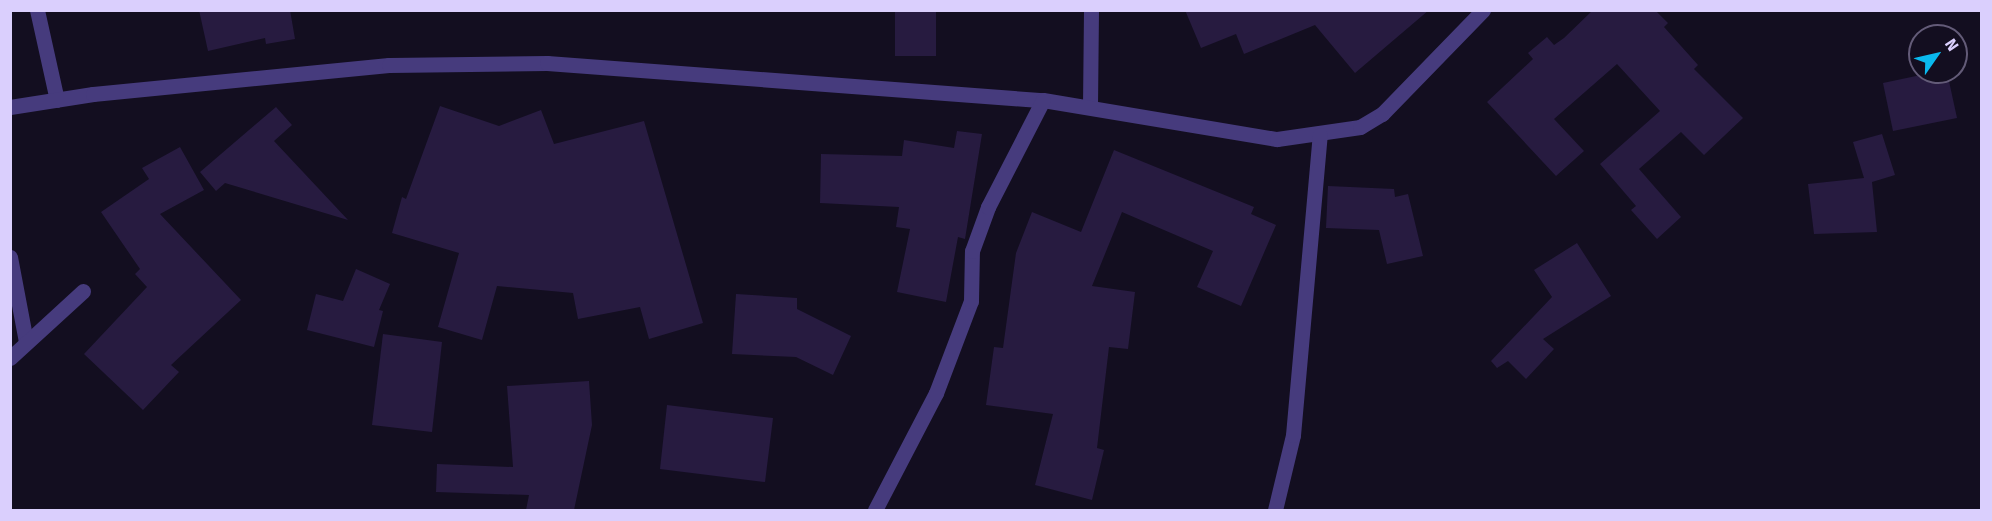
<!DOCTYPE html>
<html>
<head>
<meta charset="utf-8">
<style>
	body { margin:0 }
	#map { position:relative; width:1992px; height:521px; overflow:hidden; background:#130e20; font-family:"Fira Sans",sans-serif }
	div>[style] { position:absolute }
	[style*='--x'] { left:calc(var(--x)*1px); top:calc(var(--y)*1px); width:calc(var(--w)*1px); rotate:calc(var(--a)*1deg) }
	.building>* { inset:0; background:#271b40 }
	.street>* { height:15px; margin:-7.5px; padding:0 7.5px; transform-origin:7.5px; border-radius:7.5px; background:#463b7d }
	span { translate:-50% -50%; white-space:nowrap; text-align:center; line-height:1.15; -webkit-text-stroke:6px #130e20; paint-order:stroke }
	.frame { position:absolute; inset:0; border:12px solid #dacffd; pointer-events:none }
	.north { position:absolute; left:1908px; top:24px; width:60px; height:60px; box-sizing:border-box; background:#130e20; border:2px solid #635b78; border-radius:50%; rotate:56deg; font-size:16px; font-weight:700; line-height:24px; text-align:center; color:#dacffd }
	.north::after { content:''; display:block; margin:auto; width:21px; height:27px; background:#0ab9ee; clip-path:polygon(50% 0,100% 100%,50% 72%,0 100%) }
</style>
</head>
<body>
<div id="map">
	<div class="building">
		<div style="clip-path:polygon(199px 10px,290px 10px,295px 39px,266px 44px,265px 38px,208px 51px)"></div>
		<div style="clip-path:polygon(895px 10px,936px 10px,936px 56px,895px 56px)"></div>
		<div style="clip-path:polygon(1185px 10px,1429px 10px,1355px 73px,1315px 25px,1244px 54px,1236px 34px,1201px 48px)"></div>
		<div style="clip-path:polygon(1593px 10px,1655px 10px,1668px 23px,1664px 27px,1698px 65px,1694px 69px,1743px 118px,1704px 155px,1681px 132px,1639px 169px,1681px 217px,1657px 239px,1631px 210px,1636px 206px,1600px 164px,1660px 111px,1617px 64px,1554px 119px,1584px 151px,1556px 176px,1487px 102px,1533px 59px,1528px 53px,1547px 37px,1554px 45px,1564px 38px)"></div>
		<div style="clip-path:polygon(1935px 72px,1947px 72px,1957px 118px,1893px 131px,1883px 83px)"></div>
		<div style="clip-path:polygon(440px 106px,499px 126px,541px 110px,554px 144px,644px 121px,703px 323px,649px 339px,640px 307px,578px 319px,573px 293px,497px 286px,482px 340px,438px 327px,459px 253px,392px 233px,402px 197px,406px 199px)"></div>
		<div style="clip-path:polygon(276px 107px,292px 125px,274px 141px,348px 220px,225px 183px,216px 191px,200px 172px)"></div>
		<div style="clip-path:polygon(957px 131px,982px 134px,965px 239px,958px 237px,946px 302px,897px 292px,910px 229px,896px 227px,899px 207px,820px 203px,821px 154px,902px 156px,904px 140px,954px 148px)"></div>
		<div style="clip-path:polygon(1882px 134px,1895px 175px,1872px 182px,1877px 232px,1814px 234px,1808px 184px,1864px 178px,1853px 142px)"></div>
		<div style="clip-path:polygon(180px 147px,204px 190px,160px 214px,241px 300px,171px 365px,179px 372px,143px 410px,84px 354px,147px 287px,135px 274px,140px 269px,101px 212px,149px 179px,142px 168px)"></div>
		<div style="clip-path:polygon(1114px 150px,1254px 207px,1251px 214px,1276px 225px,1241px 306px,1197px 287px,1213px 251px,1122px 212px,1092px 286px,1135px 292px,1128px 349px,1109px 347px,1097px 448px,1104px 450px,1092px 500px,1035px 485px,1053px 414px,986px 405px,994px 347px,1003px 348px,1016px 253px,1032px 212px,1081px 232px)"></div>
		<div style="clip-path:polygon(1328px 186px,1394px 189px,1395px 197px,1408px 194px,1423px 256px,1387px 264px,1379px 230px,1326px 228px)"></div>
		<div style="clip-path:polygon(1577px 243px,1611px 296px,1543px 339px,1554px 349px,1526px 379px,1508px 361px,1497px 368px,1491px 361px,1552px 297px,1534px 270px)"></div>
		<div style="clip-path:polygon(356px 269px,390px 284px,379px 310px,383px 311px,374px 347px,307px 330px,316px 294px,343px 301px)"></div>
		<div style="clip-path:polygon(736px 294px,797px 298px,797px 309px,851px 336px,833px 375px,796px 357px,732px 354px)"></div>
		<div style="clip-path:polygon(383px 334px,442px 342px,432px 432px,372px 425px)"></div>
		<div style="clip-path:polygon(589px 381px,592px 425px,574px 510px,526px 510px,529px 495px,436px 492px,437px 464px,513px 467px,507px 386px)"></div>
		<div style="clip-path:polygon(667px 405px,773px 418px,765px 482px,660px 469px)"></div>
	</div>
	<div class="street">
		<div style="--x:37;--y:10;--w:92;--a:77.5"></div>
		<div style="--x:1090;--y:106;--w:96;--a:-89.4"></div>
		<div style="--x:10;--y:107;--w:84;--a:-8.9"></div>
		<div style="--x:93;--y:94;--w:297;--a:-5.6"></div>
		<div style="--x:389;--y:65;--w:158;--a:-0.7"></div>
		<div style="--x:547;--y:63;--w:497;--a:4.3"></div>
		<div style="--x:1043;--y:100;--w:237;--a:9.5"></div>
		<div style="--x:1277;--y:139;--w:84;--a:-8.2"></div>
		<div style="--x:1360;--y:127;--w:26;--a:-31"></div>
		<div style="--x:1382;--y:114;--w:145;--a:-45.8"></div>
		<div style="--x:10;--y:257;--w:86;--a:79.3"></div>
		<div style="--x:10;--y:358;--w:99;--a:-42.5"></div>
		<div style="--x:875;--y:510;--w:132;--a:-62.5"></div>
		<div style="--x:936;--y:393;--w:98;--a:-69.2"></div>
		<div style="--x:971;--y:301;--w:50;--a:-88.9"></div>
		<div style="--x:972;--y:251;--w:47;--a:-70"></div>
		<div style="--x:988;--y:207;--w:120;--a:-62.8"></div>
		<div style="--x:1275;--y:510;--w:77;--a:-76.5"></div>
		<div style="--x:1293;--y:435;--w:301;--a:-84.9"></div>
	</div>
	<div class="frame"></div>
	<div class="north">N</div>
</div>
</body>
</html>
